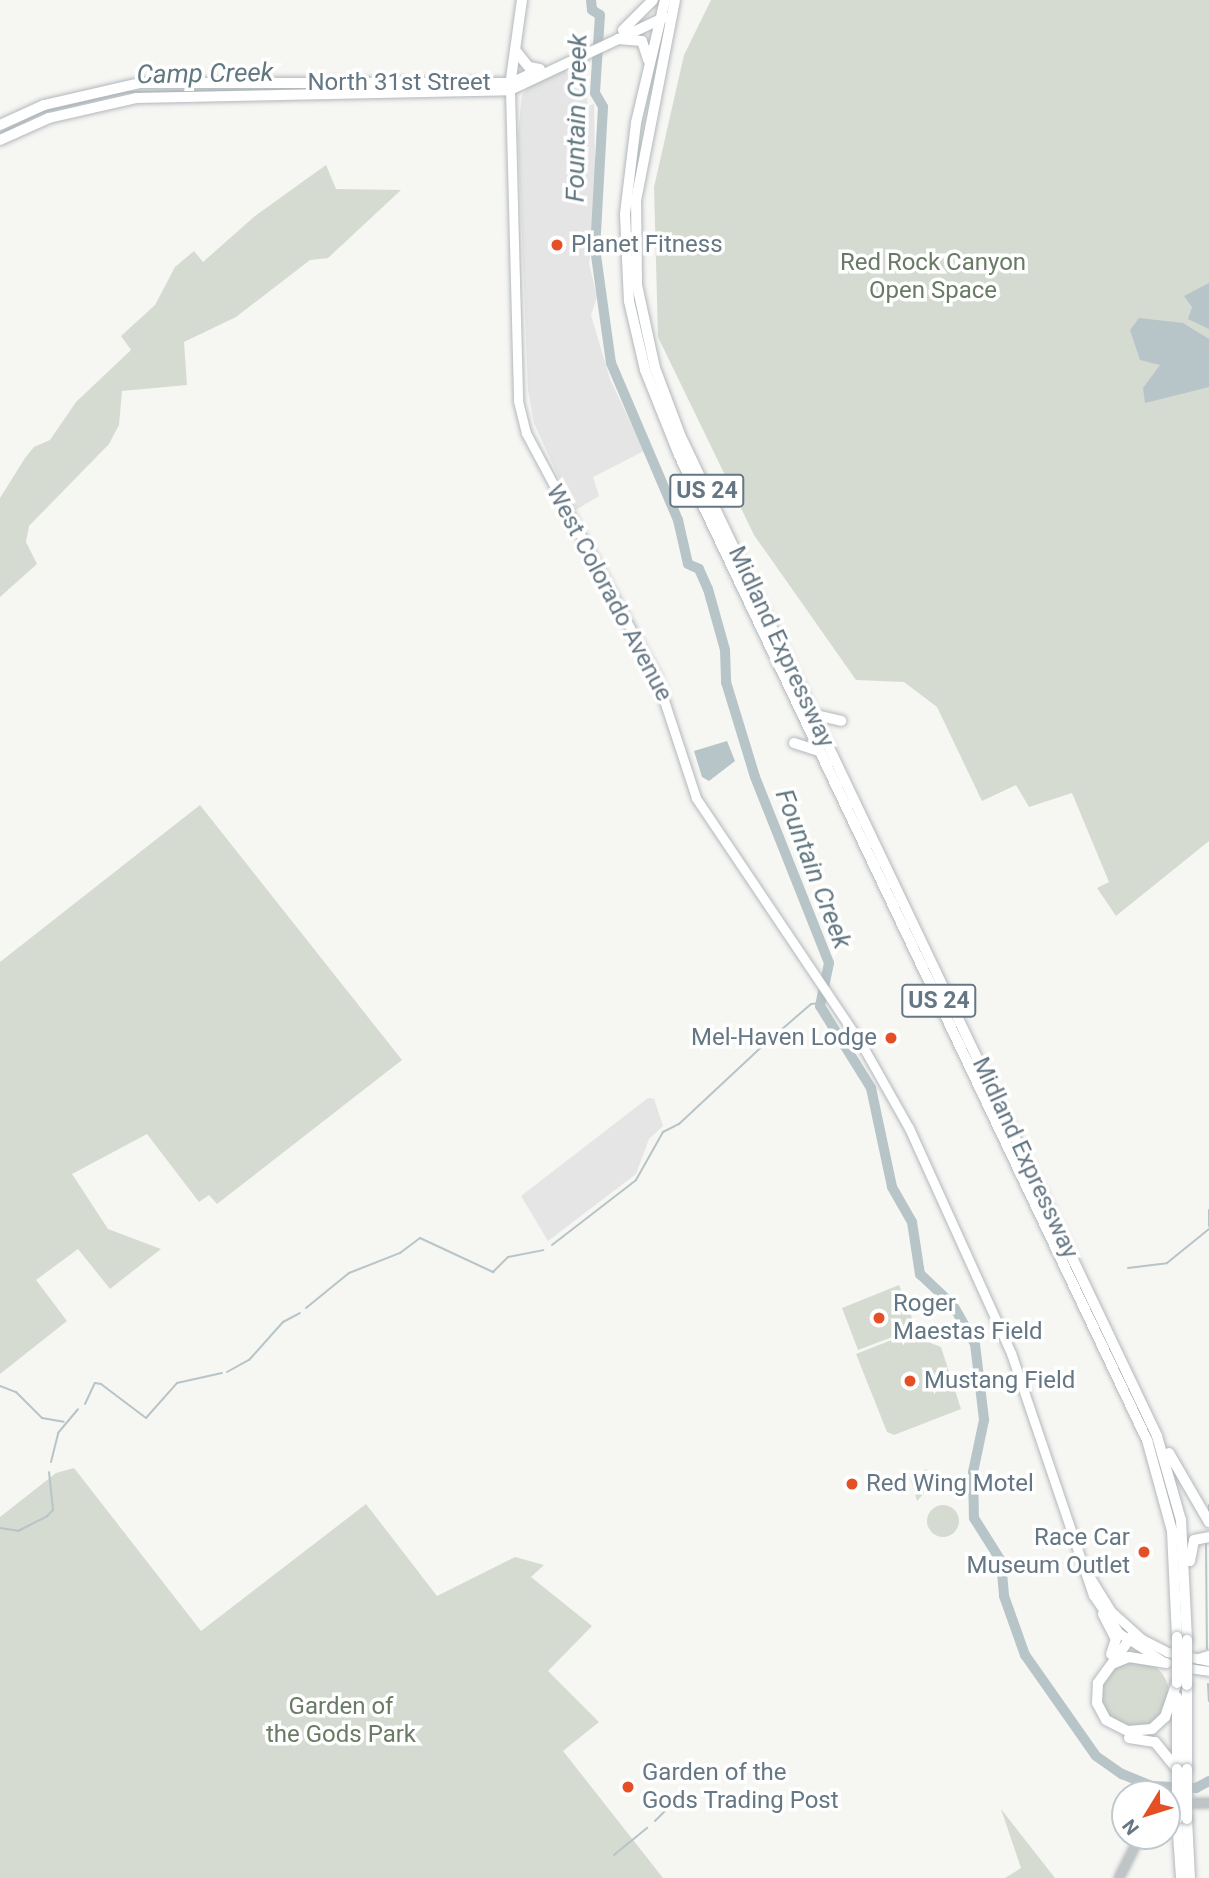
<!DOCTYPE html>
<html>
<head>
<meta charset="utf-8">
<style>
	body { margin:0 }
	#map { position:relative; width:1209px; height:1878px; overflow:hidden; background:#f6f6f3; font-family:Roboto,sans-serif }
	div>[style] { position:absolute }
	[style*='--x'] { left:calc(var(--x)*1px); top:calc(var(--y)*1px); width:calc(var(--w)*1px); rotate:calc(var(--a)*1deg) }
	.built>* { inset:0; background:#e4e5e4 }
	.green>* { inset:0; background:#d6dbd2 }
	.round { border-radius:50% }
	.water>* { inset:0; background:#b7c4c8 }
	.stream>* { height:2px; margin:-1px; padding:0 1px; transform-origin:1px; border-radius:1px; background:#b7c4c8 }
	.river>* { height:10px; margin:-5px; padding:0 5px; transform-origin:5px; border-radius:5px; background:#b7c4c8 }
	.roads { filter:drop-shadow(0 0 2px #b2b8bc) drop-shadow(0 0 2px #b2b8bc) }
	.tertiary>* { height:8px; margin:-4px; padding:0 4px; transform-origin:4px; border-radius:4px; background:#bfc4c7 }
	.secondary>* { height:9px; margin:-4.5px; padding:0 4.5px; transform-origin:4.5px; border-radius:4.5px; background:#fff }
	.primary>* { height:10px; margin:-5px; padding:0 5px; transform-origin:5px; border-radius:5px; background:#fff }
	.trunk>* { height:10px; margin:-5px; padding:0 5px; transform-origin:5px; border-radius:5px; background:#fff }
	.bridges { filter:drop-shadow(0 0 2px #b3b7ba) drop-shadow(0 0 2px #b3b7ba) }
	.trunk-bridge>* { height:10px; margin:-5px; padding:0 5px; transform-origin:5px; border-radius:5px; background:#fff }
	.dots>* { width:19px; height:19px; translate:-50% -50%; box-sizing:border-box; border:4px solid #fff; border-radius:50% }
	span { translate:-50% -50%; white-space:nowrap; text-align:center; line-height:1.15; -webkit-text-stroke:7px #fff; paint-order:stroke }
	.shield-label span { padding:2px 5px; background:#fff; border:2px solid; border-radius:5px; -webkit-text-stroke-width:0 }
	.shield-label { font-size:23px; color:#657784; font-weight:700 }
	.street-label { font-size:24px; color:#657784 }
	.poi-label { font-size:24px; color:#657784 }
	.left { translate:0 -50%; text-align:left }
	.right { translate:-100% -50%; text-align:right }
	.park-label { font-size:24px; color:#697b64 }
	.water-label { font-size:26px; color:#617881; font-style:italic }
	.north { position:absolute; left:1111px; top:1780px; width:70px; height:70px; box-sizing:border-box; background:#fff; border:2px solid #c1c9ce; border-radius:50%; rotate:232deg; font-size:19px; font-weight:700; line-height:28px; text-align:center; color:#657784 }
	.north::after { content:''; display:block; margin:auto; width:24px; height:32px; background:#e54f25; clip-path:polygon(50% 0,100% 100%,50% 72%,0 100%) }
</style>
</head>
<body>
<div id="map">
	<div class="built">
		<div style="clip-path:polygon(563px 68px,587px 98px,588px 106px,594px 104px,596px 223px,589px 263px,597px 297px,591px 315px,610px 379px,644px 451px,593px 477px,599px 496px,574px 511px,534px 423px,528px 390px,518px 134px,522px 95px,531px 84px)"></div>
		<div style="clip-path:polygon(648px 1098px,654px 1099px,663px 1126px,649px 1139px,636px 1174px,548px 1241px,521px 1196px)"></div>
	</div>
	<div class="green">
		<div style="clip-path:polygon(711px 0,1209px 0,1209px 841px,1116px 916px,1097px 888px,1109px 882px,1072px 793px,1029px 807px,1016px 785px,982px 801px,937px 707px,904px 682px,856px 680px,754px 535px,658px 337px,654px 187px,684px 55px)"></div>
		<div style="clip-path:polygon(326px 165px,336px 189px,401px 190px,328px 258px,310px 260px,236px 317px,184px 342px,187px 385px,122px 391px,119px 425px,109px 444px,29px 526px,26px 542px,37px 564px,0 597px,0 498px,25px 458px,34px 447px,50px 440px,76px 402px,131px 350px,121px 336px,155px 305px,175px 267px,194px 251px,203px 262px,255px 216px)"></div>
		<div style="clip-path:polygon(200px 805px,402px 1060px,217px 1204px,209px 1195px,199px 1202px,147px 1134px,72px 1174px,108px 1229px,161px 1249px,110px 1289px,78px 1249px,36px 1280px,67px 1321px,0 1374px,0 962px)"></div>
		<div style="clip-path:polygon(899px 1285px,916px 1328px,858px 1350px,842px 1308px)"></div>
		<div style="clip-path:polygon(907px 1334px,941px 1347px,961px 1409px,894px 1435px,887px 1432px,856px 1354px)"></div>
		<div style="clip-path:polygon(74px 1468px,201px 1631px,366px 1504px,437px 1596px,515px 1557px,544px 1565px,531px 1577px,592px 1626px,548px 1671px,599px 1722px,563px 1751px,663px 1878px,0 1878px,0 1517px,56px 1473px)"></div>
		<div style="clip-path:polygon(926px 1469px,936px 1480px,917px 1501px,911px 1480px)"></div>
		<div class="round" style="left:927px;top:1505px;width:32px;height:32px"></div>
		<div class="round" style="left:1101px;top:1660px;width:68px;height:68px"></div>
		<div style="clip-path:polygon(1001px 1809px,1055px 1878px,1005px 1878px,1021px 1868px)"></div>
	</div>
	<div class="water">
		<div style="clip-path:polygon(1209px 283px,1209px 329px,1188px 319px,1192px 307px,1184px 296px)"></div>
		<div style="clip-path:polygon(1139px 318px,1183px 323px,1209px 339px,1209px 387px,1145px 403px,1143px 388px,1160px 365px,1140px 360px,1130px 330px)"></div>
		<div style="clip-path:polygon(727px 741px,735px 761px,709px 781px,702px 777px,694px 751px)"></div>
	</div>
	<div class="stream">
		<div style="--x:0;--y:133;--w:48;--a:-26"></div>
		<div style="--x:43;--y:112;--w:85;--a:-13.5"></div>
		<div style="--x:126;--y:92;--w:152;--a:-0.8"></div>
		<div style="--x:773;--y:1037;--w:50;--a:-41"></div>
		<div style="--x:811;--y:1004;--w:10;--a:-6"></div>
		<div style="--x:1209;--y:1210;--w:16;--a:90"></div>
		<div style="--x:552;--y:1245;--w:106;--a:-37.7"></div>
		<div style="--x:636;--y:1180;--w:55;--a:-60.6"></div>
		<div style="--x:663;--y:1132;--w:18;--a:-27"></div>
		<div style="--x:679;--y:1124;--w:119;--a:-43"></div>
		<div style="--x:1128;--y:1268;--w:39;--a:-7"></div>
		<div style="--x:1167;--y:1263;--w:54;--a:-39"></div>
		<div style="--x:306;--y:1308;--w:55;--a:-39.1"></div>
		<div style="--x:349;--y:1273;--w:55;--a:-21.4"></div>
		<div style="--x:400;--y:1253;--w:25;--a:-37"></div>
		<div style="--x:420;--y:1238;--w:81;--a:25"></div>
		<div style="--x:493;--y:1272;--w:21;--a:-45"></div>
		<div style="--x:508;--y:1257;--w:36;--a:-11"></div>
		<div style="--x:227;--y:1372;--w:25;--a:-29"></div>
		<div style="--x:249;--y:1360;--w:51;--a:-48.2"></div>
		<div style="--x:283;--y:1322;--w:19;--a:-28"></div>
		<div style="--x:0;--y:1386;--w:17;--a:21"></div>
		<div style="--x:16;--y:1392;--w:37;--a:45"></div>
		<div style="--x:42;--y:1418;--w:22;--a:10"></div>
		<div style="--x:85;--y:1404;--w:23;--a:-65"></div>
		<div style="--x:95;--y:1383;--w:6;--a:9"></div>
		<div style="--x:101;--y:1384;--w:56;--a:37.1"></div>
		<div style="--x:146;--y:1418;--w:47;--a:-48.5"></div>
		<div style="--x:177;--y:1383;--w:46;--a:-12.5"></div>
		<div style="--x:51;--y:1462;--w:30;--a:-76"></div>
		<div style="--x:58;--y:1433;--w:31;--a:-50"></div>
		<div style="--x:1209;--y:1511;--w:6;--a:-90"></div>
		<div style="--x:0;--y:1528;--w:18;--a:9"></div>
		<div style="--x:18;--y:1531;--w:33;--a:-27"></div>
		<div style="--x:47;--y:1516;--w:8;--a:-45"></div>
		<div style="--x:53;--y:1510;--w:38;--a:-96"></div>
		<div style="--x:1206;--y:1543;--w:106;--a:89.5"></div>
		<div style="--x:1208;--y:1684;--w:17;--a:87"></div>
		<div style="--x:655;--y:1821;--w:34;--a:-45"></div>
		<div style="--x:614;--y:1855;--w:43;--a:-39.3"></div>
	</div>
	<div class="river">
		<div style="--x:591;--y:0;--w:10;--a:84"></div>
		<div style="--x:592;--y:10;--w:9;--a:32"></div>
		<div style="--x:600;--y:15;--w:78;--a:93.7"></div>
		<div style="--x:595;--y:93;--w:16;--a:60"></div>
		<div style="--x:603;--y:107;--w:141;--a:93.2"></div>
		<div style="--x:595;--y:248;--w:116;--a:82.1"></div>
		<div style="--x:611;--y:363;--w:171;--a:66.9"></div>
		<div style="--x:678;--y:520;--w:45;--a:77.2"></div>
		<div style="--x:688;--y:564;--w:12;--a:24"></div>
		<div style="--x:699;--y:569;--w:22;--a:66"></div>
		<div style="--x:708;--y:589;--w:63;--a:74.4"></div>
		<div style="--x:725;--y:650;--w:32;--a:88"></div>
		<div style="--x:726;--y:682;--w:99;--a:73"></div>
		<div style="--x:755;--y:777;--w:200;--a:68.3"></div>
		<div style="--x:829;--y:963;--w:44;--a:101.8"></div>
		<div style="--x:820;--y:1006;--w:97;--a:58.1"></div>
		<div style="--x:871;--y:1088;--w:101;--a:78"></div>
		<div style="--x:892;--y:1187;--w:40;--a:60.3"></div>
		<div style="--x:912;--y:1222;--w:53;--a:81.3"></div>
		<div style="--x:920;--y:1274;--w:45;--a:43.2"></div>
		<div style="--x:953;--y:1305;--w:45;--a:60.6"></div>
		<div style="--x:975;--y:1344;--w:77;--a:83.2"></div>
		<div style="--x:984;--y:1420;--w:53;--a:101.9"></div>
		<div style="--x:973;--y:1472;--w:46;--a:88.8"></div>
		<div style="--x:974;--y:1518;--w:51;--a:57.9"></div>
		<div style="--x:1001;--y:1561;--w:35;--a:85"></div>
		<div style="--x:1004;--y:1596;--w:63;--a:70.4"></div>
		<div style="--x:1025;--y:1655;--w:123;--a:54.9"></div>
		<div style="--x:1096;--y:1756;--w:32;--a:35"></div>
		<div style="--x:1122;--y:1774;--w:32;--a:22"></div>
		<div style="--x:1152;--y:1786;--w:44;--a:2.6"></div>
		<div style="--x:1196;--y:1788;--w:15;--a:-28"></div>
	</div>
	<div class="roads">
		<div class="tertiary">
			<div style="--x:1167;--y:1804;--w:42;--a:-1.4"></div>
			<div style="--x:1119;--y:1878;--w:47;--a:-63.4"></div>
		</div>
		<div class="secondary">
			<div style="--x:510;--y:90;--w:311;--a:88.5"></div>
			<div style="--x:518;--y:401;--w:33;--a:76"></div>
			<div style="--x:526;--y:433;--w:276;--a:61.9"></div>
			<div style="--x:656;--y:676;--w:128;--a:71.8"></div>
			<div style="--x:696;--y:798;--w:298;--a:56.1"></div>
			<div style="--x:862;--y:1045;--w:95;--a:60.5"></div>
			<div style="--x:909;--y:1128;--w:247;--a:65.6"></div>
			<div style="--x:1011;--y:1353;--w:256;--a:71.3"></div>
			<div style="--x:1093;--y:1595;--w:46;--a:55.6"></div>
			<div style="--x:1119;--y:1633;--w:50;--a:32.7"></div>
			<div style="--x:1091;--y:1579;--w:39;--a:58"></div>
			<div style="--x:1112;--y:1612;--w:40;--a:42"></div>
			<div style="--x:1142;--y:1639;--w:28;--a:27"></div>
			<div style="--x:1167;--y:1652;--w:43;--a:12.1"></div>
			<div style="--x:1181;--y:1667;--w:28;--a:8"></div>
		</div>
		<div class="primary">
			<div style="--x:515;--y:50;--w:22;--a:51"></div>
			<div style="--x:529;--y:67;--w:11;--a:10"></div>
			<div style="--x:510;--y:86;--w:87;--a:-82.1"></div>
			<div style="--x:0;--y:125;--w:48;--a:-24.4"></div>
			<div style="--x:44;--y:105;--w:98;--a:-12.9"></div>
			<div style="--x:140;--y:83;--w:371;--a:0"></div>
			<div style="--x:511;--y:83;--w:31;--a:-25"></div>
			<div style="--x:0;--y:140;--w:54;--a:-24.2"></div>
			<div style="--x:49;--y:118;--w:89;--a:-12.9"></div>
			<div style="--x:136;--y:98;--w:374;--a:-1.2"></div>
			<div style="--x:510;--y:90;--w:171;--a:-25.2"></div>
		</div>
		<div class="trunk">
			<div style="--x:665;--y:0;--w:126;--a:103.3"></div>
			<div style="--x:636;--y:123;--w:92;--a:96.9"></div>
			<div style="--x:625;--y:214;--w:87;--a:87.4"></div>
			<div style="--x:629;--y:301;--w:71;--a:76.9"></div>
			<div style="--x:645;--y:370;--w:92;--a:68.2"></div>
			<div style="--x:679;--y:455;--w:1091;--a:64.59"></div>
			<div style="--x:1147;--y:1440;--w:94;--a:74.6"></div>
			<div style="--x:1172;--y:1531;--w:106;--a:87.3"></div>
			<div style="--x:675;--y:0;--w:204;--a:101"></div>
			<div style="--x:636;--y:200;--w:85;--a:89.3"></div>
			<div style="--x:637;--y:285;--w:85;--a:77.8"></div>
			<div style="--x:655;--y:368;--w:74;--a:69.4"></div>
			<div style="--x:681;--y:437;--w:1107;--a:64.52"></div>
			<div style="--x:1157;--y:1436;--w:87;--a:74.1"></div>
			<div style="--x:1181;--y:1520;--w:120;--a:87.1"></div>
			<div style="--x:623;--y:30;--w:42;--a:-45"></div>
			<div style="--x:618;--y:39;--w:24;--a:5"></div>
			<div style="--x:642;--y:41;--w:20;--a:72"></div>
			<div style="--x:816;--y:715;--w:26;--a:13"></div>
			<div style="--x:794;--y:743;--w:26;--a:18"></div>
			<div style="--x:1169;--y:1453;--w:80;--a:59.9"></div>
			<div style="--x:1190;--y:1561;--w:21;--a:-79"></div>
			<div style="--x:1194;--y:1540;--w:15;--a:-11"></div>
			<div style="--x:1103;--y:1614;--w:28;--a:63"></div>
			<div style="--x:1116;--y:1639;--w:16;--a:108"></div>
			<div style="--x:1134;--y:1633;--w:62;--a:125.8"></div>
			<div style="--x:1098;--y:1683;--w:20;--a:93"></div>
			<div style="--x:1097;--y:1703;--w:19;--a:62"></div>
			<div style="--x:1106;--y:1720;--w:25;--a:27"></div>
			<div style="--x:1128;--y:1731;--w:24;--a:-5"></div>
			<div style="--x:1152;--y:1729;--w:18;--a:-43"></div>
			<div style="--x:1165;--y:1717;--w:36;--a:-71"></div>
			<div style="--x:1199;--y:1659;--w:10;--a:-17"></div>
			<div style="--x:1114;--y:1663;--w:16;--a:-22"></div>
			<div style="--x:1129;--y:1657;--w:38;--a:9"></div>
			<div style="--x:1187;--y:1685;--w:84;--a:90"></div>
			<div style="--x:1177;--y:1697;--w:69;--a:90"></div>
			<div style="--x:1129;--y:1738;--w:26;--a:9"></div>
			<div style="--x:1155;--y:1742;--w:35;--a:51"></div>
			<div style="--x:1177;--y:1819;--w:59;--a:86.1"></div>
			<div style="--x:1187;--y:1819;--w:59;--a:87.1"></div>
		</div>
	</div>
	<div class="bridges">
		<div class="trunk-bridge">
			<div style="--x:1177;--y:1637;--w:46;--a:90"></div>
			<div style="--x:1187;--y:1685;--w:45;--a:-90"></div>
			<div style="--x:1177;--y:1819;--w:50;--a:-90"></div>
			<div style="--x:1187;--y:1819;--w:50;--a:-90"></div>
		</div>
	</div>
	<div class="dots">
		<div style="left:557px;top:245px;background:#e54f25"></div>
		<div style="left:891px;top:1038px;background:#e54f25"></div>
		<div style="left:879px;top:1318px;background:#e54f25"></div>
		<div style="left:910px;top:1381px;background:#e54f25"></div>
		<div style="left:852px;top:1484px;background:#e54f25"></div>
		<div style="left:1144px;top:1552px;background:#e54f25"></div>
		<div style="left:628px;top:1787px;background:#e54f25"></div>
	</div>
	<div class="shield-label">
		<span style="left:707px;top:491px">US 24</span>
		<span style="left:939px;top:1001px">US 24</span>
	</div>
	<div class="street-label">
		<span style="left:399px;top:83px">North 31st Street</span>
		<span style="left:609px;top:593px;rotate:62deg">West Colorado Avenue</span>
		<span style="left:781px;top:647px;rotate:65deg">Midland Expressway</span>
		<span style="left:1025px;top:1158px;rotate:65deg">Midland Expressway</span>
	</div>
	<div class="poi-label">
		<span class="left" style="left:571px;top:245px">Planet Fitness</span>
		<span class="right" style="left:877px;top:1038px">Mel-Haven Lodge</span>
		<span class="left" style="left:893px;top:1318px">Roger<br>Maestas Field</span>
		<span class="left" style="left:924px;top:1381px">Mustang Field</span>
		<span class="left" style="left:866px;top:1484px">Red Wing Motel</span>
		<span class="right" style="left:1130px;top:1552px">Race Car<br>Museum Outlet</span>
		<span class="left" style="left:642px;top:1787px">Garden of the<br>Gods Trading Post</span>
	</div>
	<div class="park-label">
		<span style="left:933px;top:277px">Red Rock Canyon<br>Open Space</span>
		<span style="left:341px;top:1721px">Garden of<br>the Gods Park</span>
	</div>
	<div class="water-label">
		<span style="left:205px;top:74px;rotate:-1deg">Camp Creek</span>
		<span style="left:577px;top:118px;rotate:-89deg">Fountain Creek</span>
		<span style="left:813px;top:869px;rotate:69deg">Fountain Creek</span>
	</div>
	<div class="north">N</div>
</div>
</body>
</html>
